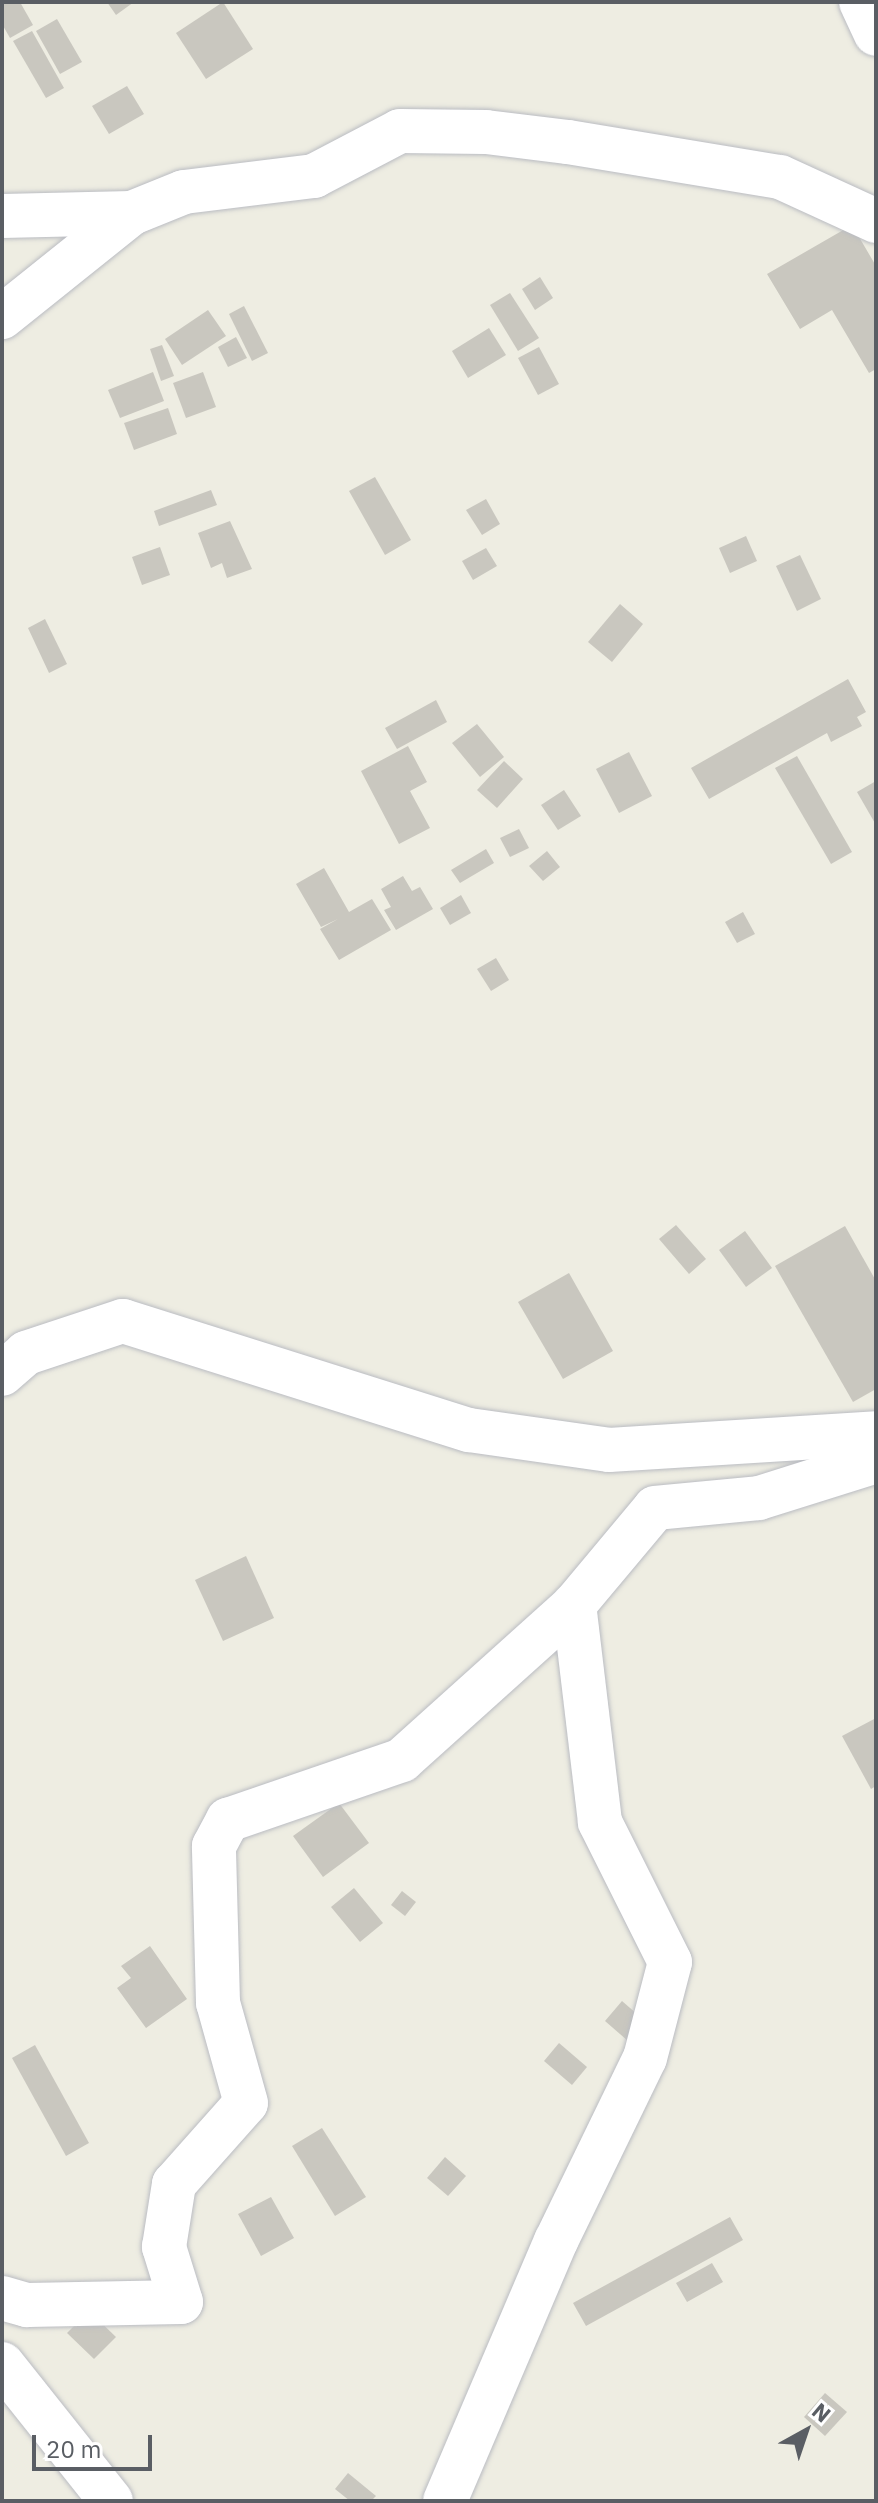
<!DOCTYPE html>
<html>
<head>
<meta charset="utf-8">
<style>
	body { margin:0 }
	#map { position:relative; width:878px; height:2503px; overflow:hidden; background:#eeede2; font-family:"IBM Plex Sans",sans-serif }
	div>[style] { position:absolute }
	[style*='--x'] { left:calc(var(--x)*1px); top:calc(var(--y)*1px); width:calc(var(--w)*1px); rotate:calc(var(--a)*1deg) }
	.building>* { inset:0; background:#c9c7bf }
	.roads { filter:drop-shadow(0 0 2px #babcc2) drop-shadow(0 0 2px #babcc2) }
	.minor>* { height:44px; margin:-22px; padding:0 22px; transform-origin:22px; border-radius:22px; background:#fff }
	span { translate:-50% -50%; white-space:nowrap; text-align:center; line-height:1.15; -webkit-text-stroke:6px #fff; paint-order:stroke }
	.frame { position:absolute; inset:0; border:4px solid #5a5e64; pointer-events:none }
	.north { position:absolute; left:766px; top:2391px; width:80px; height:80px; -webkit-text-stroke:6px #fff; paint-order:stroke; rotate:40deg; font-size:22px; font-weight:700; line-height:32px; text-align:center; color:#5a5e64 }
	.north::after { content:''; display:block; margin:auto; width:28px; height:36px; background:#5a5e64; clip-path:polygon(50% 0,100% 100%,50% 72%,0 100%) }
	.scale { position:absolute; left:32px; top:2435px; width:120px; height:36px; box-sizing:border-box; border:4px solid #5a5e64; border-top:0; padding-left:10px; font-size:24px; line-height:28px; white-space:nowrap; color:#5a5e64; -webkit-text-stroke:6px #fff; paint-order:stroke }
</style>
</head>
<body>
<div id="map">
	<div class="building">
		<div style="clip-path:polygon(2px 2px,20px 2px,33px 25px,10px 38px,2px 24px)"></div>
		<div style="clip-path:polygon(107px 2px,134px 2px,116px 15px)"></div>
		<div style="clip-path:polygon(223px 2px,253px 49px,206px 79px,176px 33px)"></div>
		<div style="clip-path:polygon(57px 19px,82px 62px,60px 74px,36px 31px)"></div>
		<div style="clip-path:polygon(32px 31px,64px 88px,46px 98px,13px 41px)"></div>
		<div style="clip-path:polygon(127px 86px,144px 114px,109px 134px,92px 106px)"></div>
		<div style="clip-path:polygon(852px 225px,876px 266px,876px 369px,869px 373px,832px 310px,800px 329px,767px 274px)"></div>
		<div style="clip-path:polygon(540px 277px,553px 298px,535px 310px,522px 289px)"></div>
		<div style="clip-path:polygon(510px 293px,539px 338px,518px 351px,490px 305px)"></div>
		<div style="clip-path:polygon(244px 306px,268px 353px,252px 361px,229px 314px)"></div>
		<div style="clip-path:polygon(208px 310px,226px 336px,182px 365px,165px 339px)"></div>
		<div style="clip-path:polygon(489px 328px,506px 355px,468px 378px,452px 351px)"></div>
		<div style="clip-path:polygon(236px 337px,247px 358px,228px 367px,218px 347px)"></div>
		<div style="clip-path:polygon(162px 345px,174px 376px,161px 381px,150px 349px)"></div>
		<div style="clip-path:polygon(539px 347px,559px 384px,538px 395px,518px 358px)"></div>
		<div style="clip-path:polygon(153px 372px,164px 401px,120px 418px,108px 390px)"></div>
		<div style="clip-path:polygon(203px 372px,216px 407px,186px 418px,173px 383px)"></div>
		<div style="clip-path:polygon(168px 408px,177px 434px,134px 450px,124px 423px)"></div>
		<div style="clip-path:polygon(375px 477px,411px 540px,385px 555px,349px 491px)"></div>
		<div style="clip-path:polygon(211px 490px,217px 505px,159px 526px,154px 511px)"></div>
		<div style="clip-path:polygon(486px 499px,500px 524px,482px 535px,466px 510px)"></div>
		<div style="clip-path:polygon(230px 521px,252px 569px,227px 578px,222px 563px,211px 568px,198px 533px)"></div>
		<div style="clip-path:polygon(746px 536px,757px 561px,730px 573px,719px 548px)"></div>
		<div style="clip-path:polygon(160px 547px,170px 575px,142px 585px,132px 557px)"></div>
		<div style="clip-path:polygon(486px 548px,497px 566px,473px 580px,462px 561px)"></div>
		<div style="clip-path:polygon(800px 555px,821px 599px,797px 611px,776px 566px)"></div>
		<div style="clip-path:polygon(620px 604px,643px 624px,612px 662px,588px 642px)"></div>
		<div style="clip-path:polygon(45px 619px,67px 664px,49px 673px,28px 628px)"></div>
		<div style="clip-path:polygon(848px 679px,866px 712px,857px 717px,862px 726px,831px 742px,827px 733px,709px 799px,691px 768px)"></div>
		<div style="clip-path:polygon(436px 700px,447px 722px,397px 749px,385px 728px)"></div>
		<div style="clip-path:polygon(477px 724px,504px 757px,480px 777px,452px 743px)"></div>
		<div style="clip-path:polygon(408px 746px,427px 782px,410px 791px,430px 828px,399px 844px,361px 771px)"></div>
		<div style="clip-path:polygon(629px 752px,652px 796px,619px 813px,596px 769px)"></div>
		<div style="clip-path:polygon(797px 756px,852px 852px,831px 864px,775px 768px)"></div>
		<div style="clip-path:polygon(504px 761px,523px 779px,497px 808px,477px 790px)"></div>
		<div style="clip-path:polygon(876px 781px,876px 825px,857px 792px)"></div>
		<div style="clip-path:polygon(564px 790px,581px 816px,558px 830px,541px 805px)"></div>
		<div style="clip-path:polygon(519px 829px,529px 848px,510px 857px,500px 838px)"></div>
		<div style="clip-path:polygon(486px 849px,494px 863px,460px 883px,451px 870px)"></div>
		<div style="clip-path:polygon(547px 851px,560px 867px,543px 881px,529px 866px)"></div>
		<div style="clip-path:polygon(324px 868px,349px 912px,372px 899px,391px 930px,339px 960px,320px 929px,338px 919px,321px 927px,296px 884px)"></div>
		<div style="clip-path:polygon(403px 876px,412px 891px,420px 887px,433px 909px,396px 930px,384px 910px,391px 907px,381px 889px)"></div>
		<div style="clip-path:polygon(461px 895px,471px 913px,450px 925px,440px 908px)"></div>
		<div style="clip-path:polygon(743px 912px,755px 934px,737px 943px,725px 922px)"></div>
		<div style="clip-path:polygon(496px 958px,509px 980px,491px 991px,477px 969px)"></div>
		<div style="clip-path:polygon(676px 1225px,706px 1259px,689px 1274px,659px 1239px)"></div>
		<div style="clip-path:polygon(845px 1226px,876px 1281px,876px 1389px,853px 1402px,775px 1266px)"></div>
		<div style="clip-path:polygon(745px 1231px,772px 1268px,746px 1287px,719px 1250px)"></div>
		<div style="clip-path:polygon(569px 1273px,613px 1351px,563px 1379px,518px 1302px)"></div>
		<div style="clip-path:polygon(246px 1556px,274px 1618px,223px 1641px,195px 1580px)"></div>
		<div style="clip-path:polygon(876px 1718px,876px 1786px,871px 1789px,842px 1736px)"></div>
		<div style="clip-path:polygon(339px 1803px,369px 1843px,323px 1877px,293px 1836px)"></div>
		<div style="clip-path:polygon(354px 1888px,383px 1923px,360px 1942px,331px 1907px)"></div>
		<div style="clip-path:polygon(402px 1891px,416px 1902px,405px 1916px,391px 1905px)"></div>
		<div style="clip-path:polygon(150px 1946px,187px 1999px,146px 2028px,117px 1988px,131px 1978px,121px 1966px)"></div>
		<div style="clip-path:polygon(622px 2001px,645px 2021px,628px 2041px,605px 2021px)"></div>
		<div style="clip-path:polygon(559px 2043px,587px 2067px,572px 2085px,544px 2061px)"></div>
		<div style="clip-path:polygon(35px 2045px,89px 2143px,66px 2156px,12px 2058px)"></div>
		<div style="clip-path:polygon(322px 2128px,366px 2197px,335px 2216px,292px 2146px)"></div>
		<div style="clip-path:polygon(445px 2157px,466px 2176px,448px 2196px,427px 2178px)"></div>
		<div style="clip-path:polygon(271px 2197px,294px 2238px,261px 2256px,238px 2214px)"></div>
		<div style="clip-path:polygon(730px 2217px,743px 2240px,586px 2326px,573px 2303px)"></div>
		<div style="clip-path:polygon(712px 2263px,723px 2282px,687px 2302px,676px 2283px)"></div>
		<div style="clip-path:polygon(89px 2311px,116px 2337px,94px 2359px,67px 2333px)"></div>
		<div style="clip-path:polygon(825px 2393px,847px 2412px,825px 2436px,804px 2417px)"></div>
		<div style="clip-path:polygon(348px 2473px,376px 2496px,371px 2501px,350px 2501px,335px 2489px)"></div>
	</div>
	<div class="roads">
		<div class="minor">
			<div style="--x:861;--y:2;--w:35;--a:65"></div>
			<div style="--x:2;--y:216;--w:130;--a:-1.3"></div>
			<div style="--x:2;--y:317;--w:166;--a:-38.7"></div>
			<div style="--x:132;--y:213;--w:56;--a:-22"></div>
			<div style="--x:184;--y:192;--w:131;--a:-7"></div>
			<div style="--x:314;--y:176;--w:97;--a:-27.6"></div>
			<div style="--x:400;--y:131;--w:86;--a:0.7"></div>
			<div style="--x:486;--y:132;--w:83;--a:7"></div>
			<div style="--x:568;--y:142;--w:215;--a:9.4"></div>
			<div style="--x:780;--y:177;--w:106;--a:24.6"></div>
			<div style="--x:2;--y:1374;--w:32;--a:-41"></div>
			<div style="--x:26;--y:1353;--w:102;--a:-18.3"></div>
			<div style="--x:123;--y:1321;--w:363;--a:17.5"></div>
			<div style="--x:469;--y:1430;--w:141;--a:8.1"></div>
			<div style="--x:609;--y:1450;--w:268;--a:-3.6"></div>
			<div style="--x:2;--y:2298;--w:26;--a:16"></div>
			<div style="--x:27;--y:2305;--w:154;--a:-1.1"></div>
			<div style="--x:181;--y:2302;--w:58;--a:-107.2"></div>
			<div style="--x:164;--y:2247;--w:64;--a:-81"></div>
			<div style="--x:174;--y:2184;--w:108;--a:-48.4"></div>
			<div style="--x:246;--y:2103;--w:104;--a:-105.6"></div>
			<div style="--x:218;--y:2003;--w:157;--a:-91.5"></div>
			<div style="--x:214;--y:1846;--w:30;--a:-62"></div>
			<div style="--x:228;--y:1820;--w:184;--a:-19"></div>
			<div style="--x:402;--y:1760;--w:232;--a:-42"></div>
			<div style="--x:574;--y:1605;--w:126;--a:-50.1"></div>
			<div style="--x:655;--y:1508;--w:104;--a:-5.5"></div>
			<div style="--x:759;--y:1498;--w:123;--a:-17.5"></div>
			<div style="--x:2;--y:2364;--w:175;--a:51.5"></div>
			<div style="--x:445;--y:2501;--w:283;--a:-66.9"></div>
			<div style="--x:556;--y:2241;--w:203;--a:-64.1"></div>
			<div style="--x:645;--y:2058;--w:99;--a:-75.4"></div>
			<div style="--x:670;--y:1962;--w:157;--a:-116.6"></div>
			<div style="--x:600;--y:1822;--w:219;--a:-96.8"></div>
		</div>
	</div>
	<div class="frame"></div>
	<div class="north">N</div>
	<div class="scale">20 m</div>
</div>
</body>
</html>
